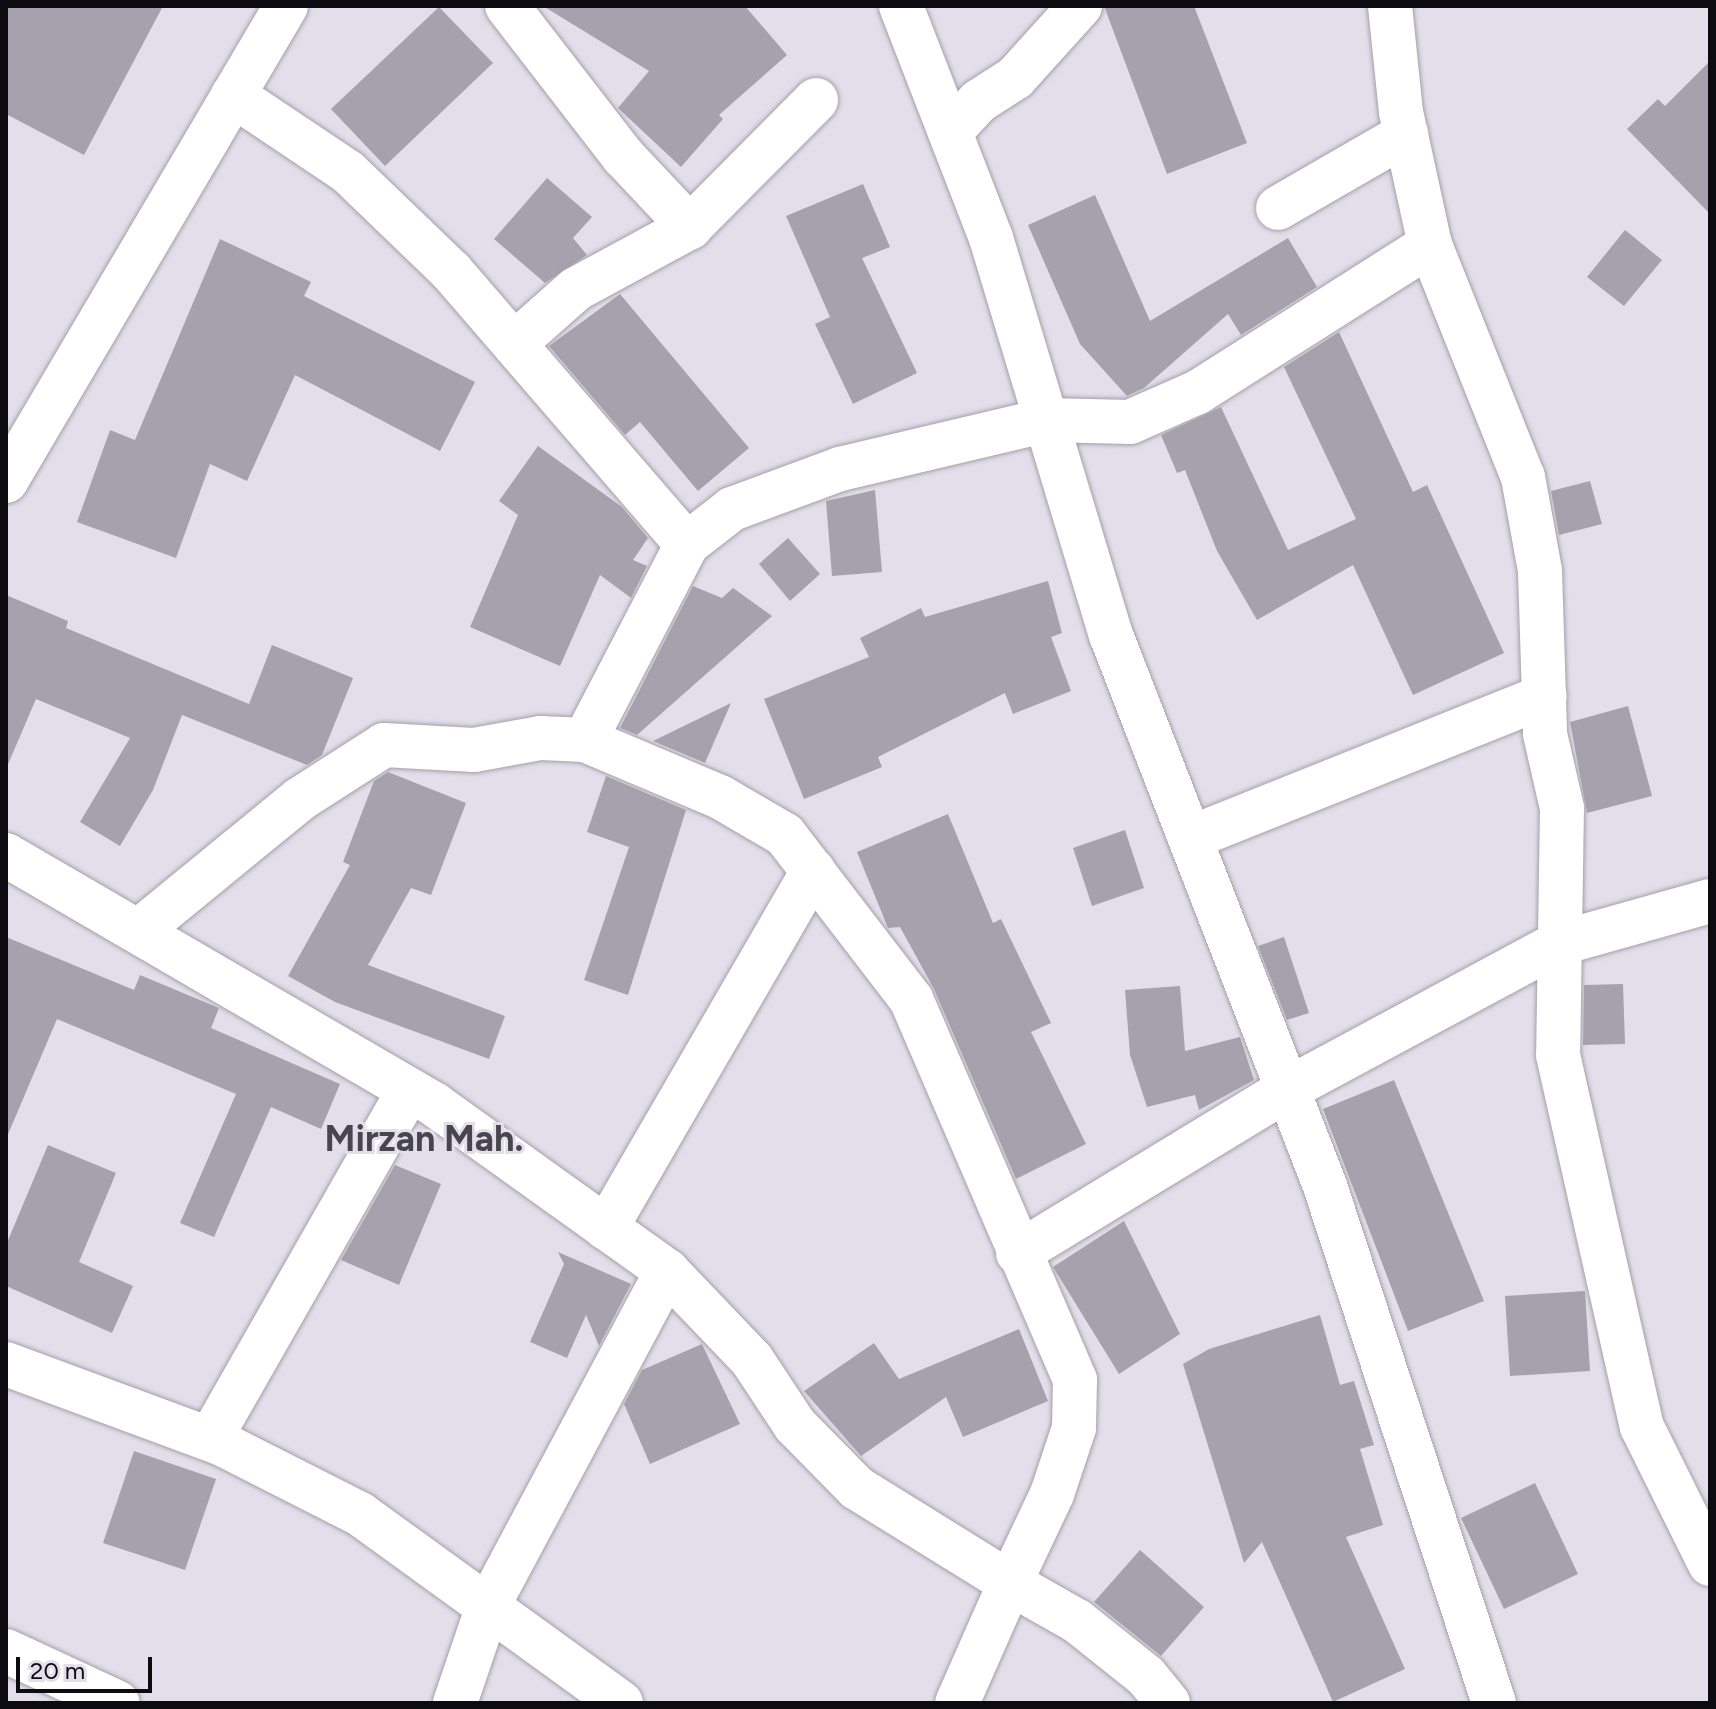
<!DOCTYPE html>
<html>
<head>
<meta charset="utf-8">
<style>
	body { margin:0 }
	#map { position:relative; width:1716px; height:1709px; overflow:hidden; background:#e2dfeb; font-family:Figtree,sans-serif }
	div>[style] { position:absolute }
	[style*='--x'] { left:calc(var(--x)*1px); top:calc(var(--y)*1px); width:calc(var(--w)*1px); rotate:calc(var(--a)*1deg) }
	.building>* { inset:0; background:#a5a2ad }
	.roads { filter:drop-shadow(0 0 2px #a3a0ab) drop-shadow(0 0 2px #a3a0ab) }
	.minor>* { height:44px; margin:-22px; padding:0 22px; transform-origin:22px; border-radius:22px; background:#fff }
	span { translate:-50% -50%; white-space:nowrap; text-align:center; line-height:1.15; -webkit-text-stroke:6px #e2dfeb; paint-order:stroke }
	.district-label { font-size:36px; color:#47454e; font-weight:700 }
	.frame { position:absolute; inset:0; border:8px solid #0c0b0f; pointer-events:none }
	.scale { position:absolute; left:16px; top:1657px; width:136px; height:36px; box-sizing:border-box; border:4px solid #0c0b0f; border-top:0; padding-left:10px; font-size:24px; line-height:28px; white-space:nowrap; color:#0c0b0f; -webkit-text-stroke:6px #e2dfeb; paint-order:stroke }
</style>
</head>
<body>
<div id="map">
	<div class="building">
		<div style="clip-path:polygon(6px 6px,163px 6px,84px 155px,6px 114px)"></div>
		<div style="clip-path:polygon(543px 6px,745px 6px,787px 55px,719px 115px,723px 119px,681px 167px,618px 108px,649px 71px)"></div>
		<div style="clip-path:polygon(1104px 6px,1194px 6px,1247px 143px,1167px 174px)"></div>
		<div style="clip-path:polygon(439px 7px,493px 63px,385px 166px,331px 109px)"></div>
		<div style="clip-path:polygon(1710px 61px,1710px 214px,1627px 129px,1658px 99px,1665px 106px)"></div>
		<div style="clip-path:polygon(547px 178px,592px 217px,573px 238px,587px 255px,545px 283px,494px 239px)"></div>
		<div style="clip-path:polygon(863px 184px,890px 247px,862px 258px,917px 373px,853px 404px,815px 324px,830px 317px,786px 216px)"></div>
		<div style="clip-path:polygon(1095px 195px,1150px 321px,1288px 238px,1317px 287px,1241px 335px,1228px 314px,1144px 388px,1127px 396px,1080px 344px,1028px 225px)"></div>
		<div style="clip-path:polygon(1625px 230px,1662px 260px,1624px 306px,1587px 277px)"></div>
		<div style="clip-path:polygon(220px 239px,311px 282px,304px 296px,475px 382px,440px 451px,295px 375px,247px 481px,210px 464px,176px 558px,77px 522px,110px 430px,135px 440px)"></div>
		<div style="clip-path:polygon(620px 294px,749px 448px,698px 491px,640px 422px,625px 435px,549px 346px)"></div>
		<div style="clip-path:polygon(1339px 332px,1413px 492px,1427px 485px,1504px 653px,1413px 695px,1353px 565px,1257px 620px,1217px 551px,1185px 470px,1177px 473px,1161px 435px,1221px 407px,1288px 550px,1356px 519px,1284px 367px)"></div>
		<div style="clip-path:polygon(538px 446px,622px 507px,648px 538px,633px 560px,647px 566px,631px 598px,600px 575px,560px 666px,470px 627px,518px 515px,499px 501px)"></div>
		<div style="clip-path:polygon(1590px 481px,1602px 524px,1559px 535px,1551px 491px)"></div>
		<div style="clip-path:polygon(875px 490px,882px 572px,832px 576px,826px 501px)"></div>
		<div style="clip-path:polygon(788px 538px,820px 574px,790px 601px,759px 564px)"></div>
		<div style="clip-path:polygon(1048px 581px,1062px 633px,1051px 637px,1071px 691px,1013px 714px,1005px 693px,878px 757px,882px 767px,804px 799px,764px 699px,869px 657px,860px 638px,921px 608px,925px 617px)"></div>
		<div style="clip-path:polygon(693px 586px,722px 598px,733px 588px,772px 616px,637px 735px,620px 728px)"></div>
		<div style="clip-path:polygon(6px 595px,68px 621px,66px 628px,249px 704px,272px 645px,353px 678px,322px 755px,307px 765px,182px 715px,153px 790px,120px 846px,80px 822px,130px 738px,36px 699px,6px 769px)"></div>
		<div style="clip-path:polygon(731px 703px,705px 763px,653px 741px)"></div>
		<div style="clip-path:polygon(1628px 706px,1652px 796px,1587px 813px,1570px 722px)"></div>
		<div style="clip-path:polygon(388px 772px,466px 803px,431px 895px,411px 888px,368px 965px,505px 1016px,489px 1059px,335px 1002px,288px 976px,350px 865px,343px 862px,374px 781px)"></div>
		<div style="clip-path:polygon(606px 776px,686px 810px,628px 995px,584px 980px,629px 847px,587px 832px)"></div>
		<div style="clip-path:polygon(948px 814px,993px 923px,1001px 919px,1051px 1023px,1031px 1032px,1086px 1144px,1016px 1179px,934px 989px,900px 927px,888px 928px,857px 852px)"></div>
		<div style="clip-path:polygon(1125px 830px,1144px 888px,1092px 906px,1073px 848px)"></div>
		<div style="clip-path:polygon(6px 937px,134px 990px,140px 975px,219px 1008px,211px 1028px,340px 1084px,321px 1129px,271px 1107px,214px 1237px,180px 1223px,236px 1094px,57px 1019px,6px 1139px)"></div>
		<div style="clip-path:polygon(1284px 937px,1309px 1013px,1287px 1020px,1258px 946px)"></div>
		<div style="clip-path:polygon(1623px 984px,1625px 1044px,1583px 1045px,1584px 985px)"></div>
		<div style="clip-path:polygon(1180px 986px,1185px 1051px,1240px 1037px,1254px 1080px,1199px 1110px,1195px 1095px,1147px 1107px,1130px 1055px,1125px 990px)"></div>
		<div style="clip-path:polygon(1394px 1080px,1484px 1301px,1408px 1331px,1323px 1109px)"></div>
		<div style="clip-path:polygon(48px 1145px,116px 1173px,79px 1262px,133px 1286px,112px 1333px,6px 1286px,6px 1245px)"></div>
		<div style="clip-path:polygon(395px 1165px,441px 1184px,399px 1285px,341px 1260px)"></div>
		<div style="clip-path:polygon(1124px 1221px,1180px 1334px,1119px 1374px,1053px 1267px)"></div>
		<div style="clip-path:polygon(558px 1252px,631px 1284px,599px 1346px,586px 1315px,567px 1358px,530px 1342px,564px 1264px)"></div>
		<div style="clip-path:polygon(1585px 1291px,1590px 1371px,1510px 1376px,1505px 1296px)"></div>
		<div style="clip-path:polygon(1320px 1315px,1340px 1385px,1354px 1381px,1374px 1445px,1360px 1449px,1383px 1525px,1346px 1537px,1405px 1669px,1333px 1702px,1262px 1542px,1244px 1563px,1183px 1364px,1209px 1349px)"></div>
		<div style="clip-path:polygon(1019px 1329px,1048px 1401px,963px 1437px,946px 1397px,861px 1456px,804px 1391px,874px 1343px,899px 1379px)"></div>
		<div style="clip-path:polygon(702px 1344px,740px 1424px,650px 1464px,624px 1404px,642px 1370px)"></div>
		<div style="clip-path:polygon(134px 1451px,216px 1479px,185px 1570px,103px 1543px)"></div>
		<div style="clip-path:polygon(1535px 1483px,1578px 1574px,1504px 1609px,1461px 1518px)"></div>
		<div style="clip-path:polygon(1140px 1550px,1204px 1607px,1161px 1656px,1094px 1602px)"></div>
	</div>
	<div class="roads">
		<div class="minor">
			<div style="--x:507;--y:6;--w:190;--a:52.3"></div>
			<div style="--x:623;--y:156;--w:98;--a:46.7"></div>
			<div style="--x:901;--y:6;--w:249;--a:68.8"></div>
			<div style="--x:991;--y:238;--w:415;--a:73.2"></div>
			<div style="--x:1111;--y:635;--w:591;--a:68.77"></div>
			<div style="--x:1325;--y:1186;--w:544;--a:71.9"></div>
			<div style="--x:1390;--y:6;--w:107;--a:84.1"></div>
			<div style="--x:1401;--y:112;--w:136;--a:77.7"></div>
			<div style="--x:1430;--y:245;--w:250;--a:68.2"></div>
			<div style="--x:1523;--y:477;--w:96;--a:79.7"></div>
			<div style="--x:1540;--y:571;--w:163;--a:88.2"></div>
			<div style="--x:1545;--y:734;--w:76;--a:77.1"></div>
			<div style="--x:1562;--y:808;--w:247;--a:90.9"></div>
			<div style="--x:1558;--y:1055;--w:381;--a:77.3"></div>
			<div style="--x:1642;--y:1427;--w:153;--a:63.6"></div>
			<div style="--x:233;--y:95;--w:138;--a:33.8"></div>
			<div style="--x:348;--y:172;--w:143;--a:43.9"></div>
			<div style="--x:451;--y:271;--w:361;--a:49.2"></div>
			<div style="--x:950;--y:132;--w:42;--a:-46.9"></div>
			<div style="--x:979;--y:101;--w:43;--a:-32.6"></div>
			<div style="--x:1015;--y:78;--w:97;--a:-47.9"></div>
			<div style="--x:1278;--y:208;--w:148;--a:-30"></div>
			<div style="--x:515;--y:343;--w:81;--a:-41.5"></div>
			<div style="--x:576;--y:289;--w:130;--a:-28.5"></div>
			<div style="--x:690;--y:227;--w:179;--a:-45.2"></div>
			<div style="--x:6;--y:481;--w:551;--a:-59.48"></div>
			<div style="--x:585;--y:740;--w:221;--a:-62.5"></div>
			<div style="--x:687;--y:544;--w:57;--a:-37.9"></div>
			<div style="--x:732;--y:509;--w:115;--a:-20.3"></div>
			<div style="--x:840;--y:469;--w:213;--a:-13.3"></div>
			<div style="--x:1047;--y:420;--w:83;--a:1.4"></div>
			<div style="--x:1130;--y:422;--w:74;--a:-23.8"></div>
			<div style="--x:1198;--y:392;--w:275;--a:-32.4"></div>
			<div style="--x:1190;--y:838;--w:382;--a:-21.8"></div>
			<div style="--x:6;--y:855;--w:497;--a:30.2"></div>
			<div style="--x:435;--y:1105;--w:285;--a:35.6"></div>
			<div style="--x:667;--y:1271;--w:123;--a:46.3"></div>
			<div style="--x:752;--y:1360;--w:78;--a:56.5"></div>
			<div style="--x:795;--y:1425;--w:88;--a:45.5"></div>
			<div style="--x:857;--y:1488;--w:180;--a:31.8"></div>
			<div style="--x:1010;--y:1583;--w:131;--a:113.8"></div>
			<div style="--x:140;--y:930;--w:207;--a:-39.3"></div>
			<div style="--x:300;--y:799;--w:100;--a:-32.7"></div>
			<div style="--x:384;--y:745;--w:90;--a:3.2"></div>
			<div style="--x:474;--y:750;--w:68;--a:-10.2"></div>
			<div style="--x:541;--y:738;--w:44;--a:2.6"></div>
			<div style="--x:585;--y:740;--w:147;--a:22.9"></div>
			<div style="--x:720;--y:797;--w:75;--a:30.3"></div>
			<div style="--x:785;--y:835;--w:207;--a:52.5"></div>
			<div style="--x:911;--y:999;--w:415;--a:66.7"></div>
			<div style="--x:1075;--y:1380;--w:48;--a:91.2"></div>
			<div style="--x:1074;--y:1428;--w:70;--a:108.4"></div>
			<div style="--x:1052;--y:1494;--w:98;--a:115.3"></div>
			<div style="--x:1010;--y:1583;--w:77;--a:29.6"></div>
			<div style="--x:1077;--y:1621;--w:88;--a:38.6"></div>
			<div style="--x:1146;--y:1676;--w:35;--a:51"></div>
			<div style="--x:606;--y:1228;--w:413;--a:-59.9"></div>
			<div style="--x:1018;--y:1253;--w:314;--a:-31.3"></div>
			<div style="--x:1286;--y:1090;--w:308;--a:-28.3"></div>
			<div style="--x:1557;--y:944;--w:159;--a:-15.7"></div>
			<div style="--x:6;--y:1364;--w:230;--a:20.3"></div>
			<div style="--x:222;--y:1444;--w:155;--a:26.9"></div>
			<div style="--x:360;--y:1514;--w:322;--a:35.9"></div>
			<div style="--x:210;--y:1439;--w:402;--a:-60.3"></div>
			<div style="--x:6;--y:1651;--w:123;--a:24.9"></div>
			<div style="--x:455;--y:1703;--w:102;--a:-71.2"></div>
			<div style="--x:488;--y:1606;--w:380;--a:-61.9"></div>
		</div>
	</div>
	<div class="district-label">
		<span style="left:424px;top:1139px">Mirzan Mah.</span>
	</div>
	<div class="frame"></div>
	<div class="scale">20 m</div>
</div>
</body>
</html>
